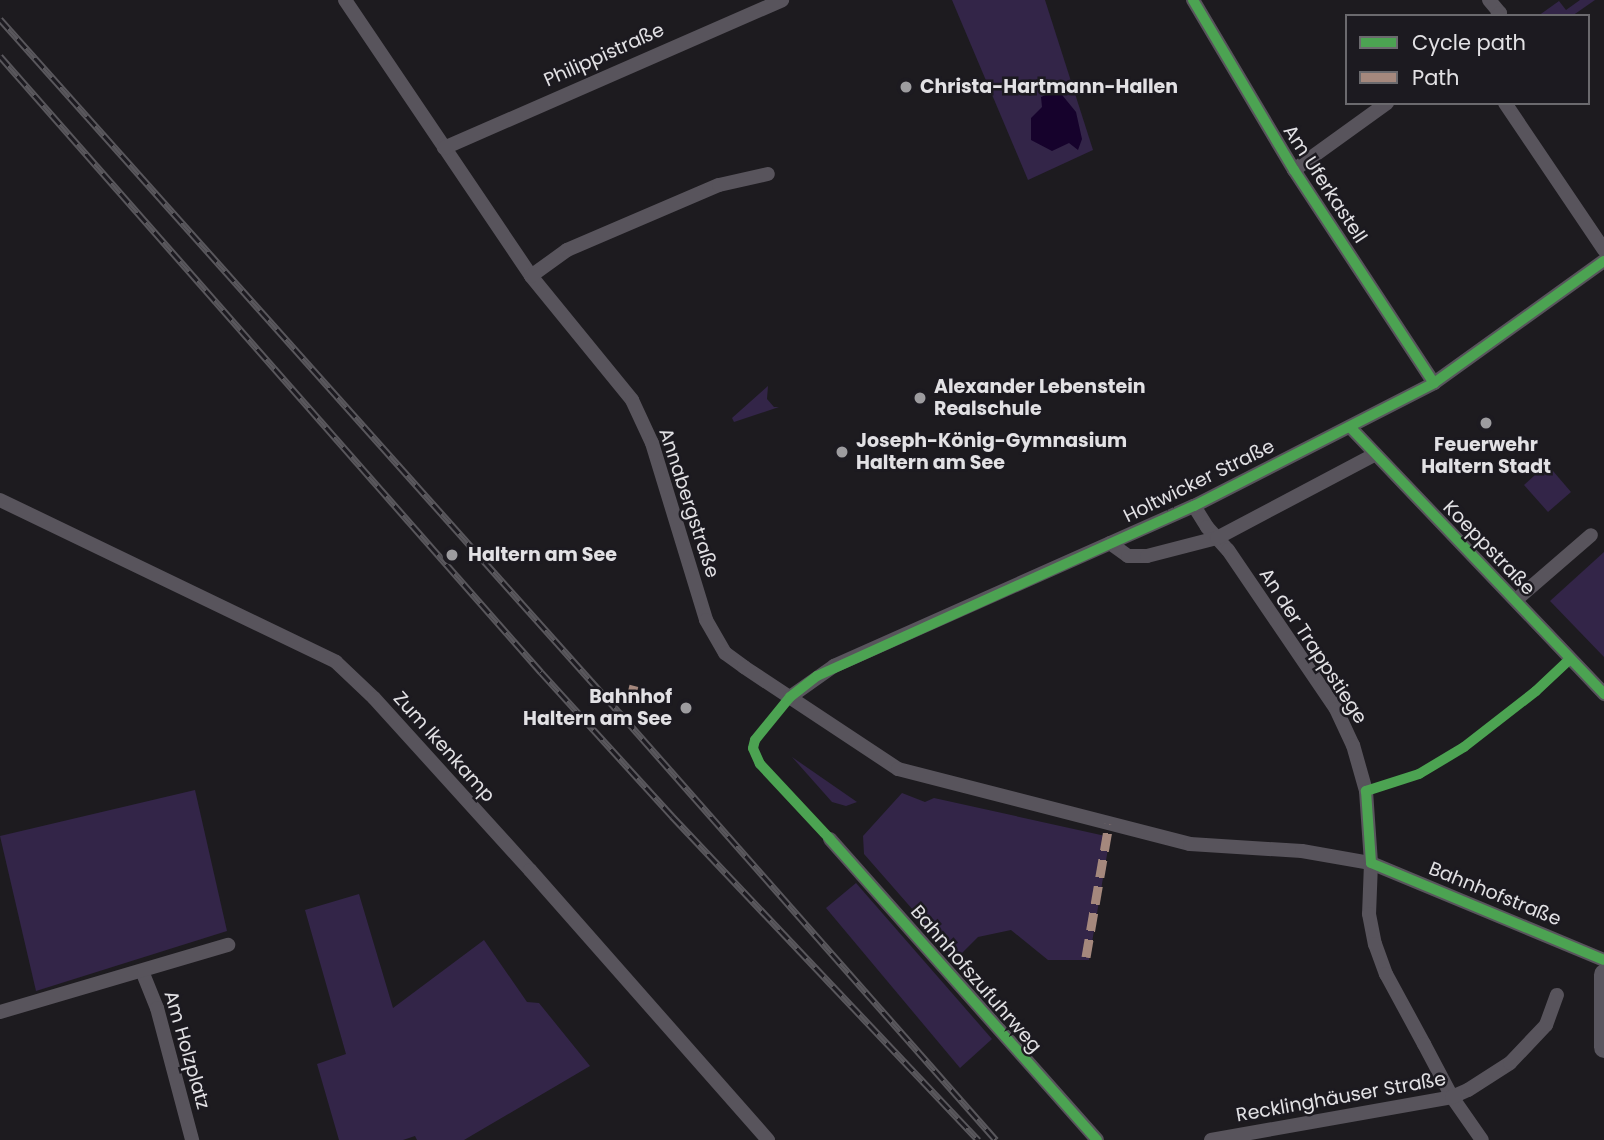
<!DOCTYPE html>
<html>
<head>
<meta charset="utf-8">
<style>
	body { margin:0 }
	#map { position:relative; width:1604px; height:1140px; overflow:hidden; background:#1d1b1f; font-family:Poppins,sans-serif }
	div>[style] { position:absolute }
	[style*='--x'] { left:calc(var(--x)*1px); top:calc(var(--y)*1px); width:calc(var(--w)*1px); rotate:calc(var(--a)*1deg) }
	.green>* { inset:0; background:#332548 }
	.water>* { inset:0; background:#16022c }
	.street>* { height:14px; margin:-7px; padding:0 7px; transform-origin:7px; border-radius:7px; background:#58545c }
	.primary>* { height:21px; margin:-10.5px; padding:0 10.5px; transform-origin:10.5px; border-radius:10.5px; background:#59565f }
	.rail>* { height:7px; margin-top:-3.5px; transform-origin:0; background:repeating-linear-gradient(90deg,#1c1a20 0 13px,#59575c 0 26px); box-sizing:border-box; border-block:2px solid #59575c }
	.quiet>* { height:9px; margin-top:-4.5px; transform-origin:0; background:repeating-linear-gradient(90deg,#a5887d 0 18px,transparent 0 27px) }
	.cycleway>* { height:10px; margin:-5px; padding:0 5px; transform-origin:5px; border-radius:5px; background:#4ca352 }
	.dots>* { width:19px; height:19px; translate:-50% -50%; box-sizing:border-box; border:4px solid #1c1a20; border-radius:50% }
	span { translate:-50% -50%; white-space:nowrap; text-align:center; line-height:1.15; -webkit-text-stroke:5px #1c1a20; paint-order:stroke }
	.street-label { font-size:19px; color:#e2e1e4 }
	.poi-label { font-size:19px; color:#e2e1e4; font-weight:700 }
	.left { translate:0 -50%; text-align:left }
	.right { translate:-100% -50%; text-align:right }
	.legend { position:absolute; left:1345px; top:14px; width:245px; height:91px; box-sizing:border-box; background:#1c1a20; border:2px solid #6b6a6e; margin:0; padding:9px 12px; list-style:none; font-size:21px; color:#e2e1e4 }
	.legend li { display:flex; align-items:center; gap:14px; height:35px }
	.legend b { width:35px; border:2px solid #6b6a6e }
</style>
</head>
<body>
<div id="map">
	<div class="green">
		<div style="clip-path:polygon(952px 0,1045px 0,1093px 150px,1028px 180px)"></div>
		<div style="clip-path:polygon(1580px 0,1595px 0,1572px 16px,1538px 16px,1559px 1px,1566px 10px)"></div>
		<div style="clip-path:polygon(768px 386px,767px 399px,774px 407px,779px 407px,734px 422px,732px 418px)"></div>
		<div style="clip-path:polygon(1547px 464px,1571px 492px,1548px 512px,1524px 485px)"></div>
		<div style="clip-path:polygon(1604px 552px,1604px 657px,1550px 601px)"></div>
		<div style="clip-path:polygon(792px 757px,857px 802px,846px 806px,832px 802px)"></div>
		<div style="clip-path:polygon(195px 790px,227px 931px,36px 991px,0 836px)"></div>
		<div style="clip-path:polygon(902px 793px,925px 802px,934px 798px,1110px 837px,1089px 960px,1048px 960px,1011px 930px,978px 937px,956px 959px,864px 854px,863px 836px)"></div>
		<div style="clip-path:polygon(856px 883px,992px 1039px,960px 1068px,826px 908px)"></div>
		<div style="clip-path:polygon(359px 894px,393px 1008px,484px 940px,527px 1002px,539px 1003px,590px 1066px,464px 1140px,417px 1140px,415px 1136px,403px 1140px,339px 1140px,317px 1064px,346px 1054px,305px 910px)"></div>
	</div>
	<div class="water">
		<div style="clip-path:polygon(1058px 90px,1076px 112px,1082px 139px,1078px 150px,1069px 143px,1052px 151px,1031px 140px,1031px 118px,1042px 107px,1041px 97px)"></div>
	</div>
	<div class="street">
		<div style="--x:345;--y:0;--w:333;--a:56"></div>
		<div style="--x:531;--y:276;--w:160;--a:50.8"></div>
		<div style="--x:632;--y:400;--w:47;--a:65.1"></div>
		<div style="--x:652;--y:443;--w:185;--a:73"></div>
		<div style="--x:706;--y:620;--w:38;--a:60"></div>
		<div style="--x:725;--y:653;--w:24;--a:36"></div>
		<div style="--x:744;--y:667;--w:185;--a:33.5"></div>
		<div style="--x:898;--y:769;--w:301;--a:14.4"></div>
		<div style="--x:1190;--y:844;--w:112;--a:3.6"></div>
		<div style="--x:1302;--y:851;--w:70;--a:9.9"></div>
		<div style="--x:1371;--y:863;--w:252;--a:22.6"></div>
		<div style="--x:1193;--y:0;--w:198;--a:59.3"></div>
		<div style="--x:1294;--y:170;--w:255;--a:56.7"></div>
		<div style="--x:1489;--y:0;--w:17;--a:50"></div>
		<div style="--x:1500;--y:13;--w:4;--a:135"></div>
		<div style="--x:1505;--y:103;--w:177;--a:56"></div>
		<div style="--x:444;--y:148;--w:369;--a:-23.6"></div>
		<div style="--x:1294;--y:170;--w:115;--a:-35.8"></div>
		<div style="--x:531;--y:276;--w:44;--a:-35.8"></div>
		<div style="--x:567;--y:250;--w:165;--a:-23.2"></div>
		<div style="--x:719;--y:185;--w:50;--a:-12.7"></div>
		<div style="--x:1350;--y:427;--w:369;--a:46.4"></div>
		<div style="--x:0;--y:500;--w:373;--a:25.7"></div>
		<div style="--x:336;--y:662;--w:52;--a:43.5"></div>
		<div style="--x:374;--y:698;--w:232;--a:47.8"></div>
		<div style="--x:530;--y:870;--w:360;--a:48.6"></div>
		<div style="--x:1194;--y:506;--w:25;--a:58"></div>
		<div style="--x:1207;--y:527;--w:31;--a:48"></div>
		<div style="--x:1228;--y:550;--w:192;--a:55.8"></div>
		<div style="--x:1336;--y:709;--w:40;--a:65"></div>
		<div style="--x:1353;--y:745;--w:48;--a:74.2"></div>
		<div style="--x:1366;--y:791;--w:72;--a:86"></div>
		<div style="--x:1371;--y:863;--w:51;--a:92.2"></div>
		<div style="--x:1369;--y:914;--w:31;--a:79"></div>
		<div style="--x:1375;--y:944;--w:32;--a:70"></div>
		<div style="--x:1386;--y:974;--w:80;--a:61.5"></div>
		<div style="--x:1424;--y:1044;--w:60;--a:62.2"></div>
		<div style="--x:1452;--y:1097;--w:52;--a:55.1"></div>
		<div style="--x:1110;--y:543;--w:22;--a:36"></div>
		<div style="--x:1128;--y:556;--w:19;--a:0"></div>
		<div style="--x:1147;--y:556;--w:72;--a:-14.4"></div>
		<div style="--x:1217;--y:538;--w:178;--a:-27.9"></div>
		<div style="--x:1516;--y:600;--w:99;--a:-40.9"></div>
		<div style="--x:790;--y:697;--w:54;--a:-35.2"></div>
		<div style="--x:834;--y:666;--w:394;--a:-24"></div>
		<div style="--x:1194;--y:506;--w:270;--a:-27.1"></div>
		<div style="--x:1434;--y:383;--w:209;--a:-35.7"></div>
		<div style="--x:830;--y:839;--w:402;--a:48.4"></div>
		<div style="--x:142;--y:971;--w:40;--a:68"></div>
		<div style="--x:157;--y:1008;--w:137;--a:75.1"></div>
		<div style="--x:0;--y:1012;--w:238;--a:-16.4"></div>
		<div style="--x:1211;--y:1140;--w:245;--a:-10.1"></div>
		<div style="--x:1452;--y:1097;--w:17;--a:-24"></div>
		<div style="--x:1468;--y:1090;--w:50;--a:-32.7"></div>
		<div style="--x:1510;--y:1063;--w:52;--a:-46.5"></div>
		<div style="--x:1546;--y:1025;--w:32;--a:-70"></div>
	</div>
	<div class="primary">
		<div style="--x:1604;--y:974;--w:73;--a:90"></div>
	</div>
	<div class="rail">
		<div style="--x:0;--y:19;--w:938;--a:48.24"></div>
		<div style="--x:625;--y:719;--w:561;--a:48.61"></div>
		<div style="--x:0;--y:56;--w:820;--a:48.71"></div>
		<div style="--x:541;--y:672;--w:195;--a:47.7"></div>
		<div style="--x:672;--y:816;--w:446;--a:46.6"></div>
	</div>
	<div class="quiet">
		<div style="--x:631;--y:697;--w:12;--a:-76"></div>
		<div style="--x:1086;--y:957;--w:135;--a:-80.2"></div>
	</div>
	<div class="cycleway">
		<div style="--x:1193;--y:0;--w:198;--a:59.3"></div>
		<div style="--x:1294;--y:170;--w:255;--a:56.7"></div>
		<div style="--x:1350;--y:427;--w:369;--a:46.4"></div>
		<div style="--x:1570;--y:659;--w:47;--a:136.7"></div>
		<div style="--x:1536;--y:691;--w:91;--a:142.1"></div>
		<div style="--x:1464;--y:747;--w:52;--a:149"></div>
		<div style="--x:1419;--y:774;--w:56;--a:162.2"></div>
		<div style="--x:1366;--y:791;--w:72;--a:86"></div>
		<div style="--x:1371;--y:863;--w:252;--a:22.6"></div>
		<div style="--x:1097;--y:1140;--w:402;--a:-131.6"></div>
		<div style="--x:830;--y:839;--w:103;--a:-133"></div>
		<div style="--x:760;--y:764;--w:17;--a:-114"></div>
		<div style="--x:753;--y:748;--w:8;--a:-76"></div>
		<div style="--x:755;--y:740;--w:55;--a:-50.9"></div>
		<div style="--x:790;--y:697;--w:34;--a:-38"></div>
		<div style="--x:817;--y:676;--w:414;--a:-24.3"></div>
		<div style="--x:1194;--y:506;--w:270;--a:-27.1"></div>
		<div style="--x:1434;--y:383;--w:209;--a:-35.7"></div>
	</div>
	<div class="dots">
		<div style="left:906px;top:87px;background:#9d9c9f"></div>
		<div style="left:920px;top:398px;background:#9d9c9f"></div>
		<div style="left:1486px;top:423px;background:#9d9c9f"></div>
		<div style="left:842px;top:452px;background:#9d9c9f"></div>
		<div style="left:452px;top:555px;background:#9d9c9f"></div>
		<div style="left:686px;top:708px;background:#9d9c9f"></div>
	</div>
	<div class="street-label">
		<span style="left:604px;top:55px;rotate:-24deg">Philippistraße</span>
		<span style="left:1325px;top:184px;rotate:57deg">Am Uferkastell</span>
		<span style="left:1199px;top:481px;rotate:-26deg">Holtwicker Straße</span>
		<span style="left:689px;top:503px;rotate:72deg">Annabergstraße</span>
		<span style="left:1489px;top:548px;rotate:46deg">Koeppstraße</span>
		<span style="left:1313px;top:646px;rotate:57deg">An der Trappstiege</span>
		<span style="left:444px;top:747px;rotate:48deg">Zum Ikenkamp</span>
		<span style="left:1495px;top:894px;rotate:22deg">Bahnhofstraße</span>
		<span style="left:976px;top:979px;rotate:49deg">Bahnhofszufuhrweg</span>
		<span style="left:187px;top:1050px;rotate:74deg">Am Holzplatz</span>
		<span style="left:1341px;top:1097px;rotate:-10deg">Recklinghäuser Straße</span>
	</div>
	<div class="poi-label">
		<span class="left" style="left:920px;top:87px">Christa-Hartmann-Hallen</span>
		<span class="left" style="left:934px;top:398px">Alexander Lebenstein<br>Realschule</span>
		<span class="left" style="left:856px;top:452px">Joseph-König-Gymnasium<br>Haltern am See</span>
		<span style="left:1486px;top:456px">Feuerwehr<br>Haltern Stadt</span>
		<span class="left" style="left:468px;top:555px">Haltern am See</span>
		<span class="right" style="left:672px;top:708px">Bahnhof<br>Haltern am See</span>
	</div>
	<ul class="legend">
	<li><b style="height:9px;background:#4ca352"></b>Cycle path</li>
	<li><b style="height:9px;background:#a5887d"></b>Path</li>
	</ul>
</div>
</body>
</html>
